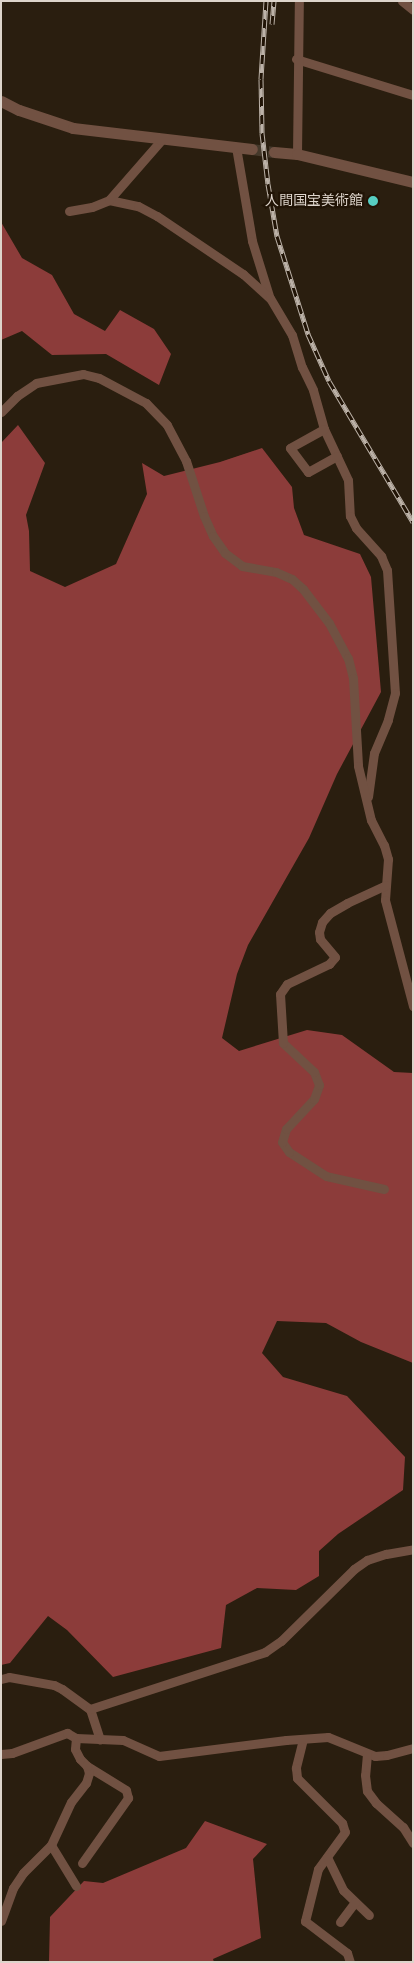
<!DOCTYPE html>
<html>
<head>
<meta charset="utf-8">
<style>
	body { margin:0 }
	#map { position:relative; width:414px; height:1963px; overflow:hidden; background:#2a1e0f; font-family:"Times New Roman","Noto Sans JP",serif }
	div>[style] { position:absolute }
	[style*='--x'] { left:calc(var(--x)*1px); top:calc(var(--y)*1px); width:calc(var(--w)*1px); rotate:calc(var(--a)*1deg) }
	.forest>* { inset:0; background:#8c3c3a }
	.tertiary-tunnel>* { height:11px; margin-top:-5.5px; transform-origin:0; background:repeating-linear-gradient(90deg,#45392b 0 11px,transparent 0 16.5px) }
	.minor>* { height:9px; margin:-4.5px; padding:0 4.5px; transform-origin:4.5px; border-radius:4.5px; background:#715142 }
	.tertiary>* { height:11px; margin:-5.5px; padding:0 5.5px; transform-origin:5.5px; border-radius:5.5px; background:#715142 }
	.rail>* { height:5px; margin-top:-2.5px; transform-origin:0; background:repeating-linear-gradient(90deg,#211406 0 9px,#bcb2a8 0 18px); box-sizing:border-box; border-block:1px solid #bcb2a8 }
	.dots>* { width:14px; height:14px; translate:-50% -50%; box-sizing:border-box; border:2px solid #211406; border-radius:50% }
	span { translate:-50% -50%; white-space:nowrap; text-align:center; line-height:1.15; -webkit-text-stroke:4.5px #211406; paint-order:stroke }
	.poi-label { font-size:14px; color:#ddd4cb }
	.right { translate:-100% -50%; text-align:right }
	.frame { position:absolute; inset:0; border:2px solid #ddd4cb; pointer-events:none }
</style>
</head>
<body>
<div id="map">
	<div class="forest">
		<div style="clip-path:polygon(1px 222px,22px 258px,52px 275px,74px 314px,105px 331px,120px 310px,154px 329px,171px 354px,159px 385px,106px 354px,52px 355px,22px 331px,1px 340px)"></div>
		<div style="clip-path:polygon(18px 425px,45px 463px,26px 515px,29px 531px,30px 571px,65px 587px,116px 564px,147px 494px,142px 463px,164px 476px,220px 462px,262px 448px,292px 487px,294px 508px,304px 535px,360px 554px,371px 577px,381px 692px,337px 774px,309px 838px,248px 945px,237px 974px,222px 1038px,239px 1051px,307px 1030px,342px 1035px,394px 1072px,413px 1073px,413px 1363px,361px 1342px,326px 1323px,277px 1321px,262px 1353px,283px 1377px,347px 1396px,405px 1457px,403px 1490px,338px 1534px,319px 1551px,319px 1576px,296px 1590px,257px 1588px,226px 1605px,221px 1648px,113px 1677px,67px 1630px,48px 1616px,10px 1663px,1px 1665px,1px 443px)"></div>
		<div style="clip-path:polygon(205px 1821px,267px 1844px,253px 1859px,261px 1938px,213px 1959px,214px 1962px,49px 1962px,50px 1917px,84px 1881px,103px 1883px,186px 1848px)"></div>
	</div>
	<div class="tertiary-tunnel">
		<div style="--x:252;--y:149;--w:22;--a:8"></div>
	</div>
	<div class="minor">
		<div style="--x:402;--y:1;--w:14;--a:39"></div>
		<div style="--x:296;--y:59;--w:122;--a:17.1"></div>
		<div style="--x:236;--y:147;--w:95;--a:80.3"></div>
		<div style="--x:252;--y:241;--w:58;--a:72.8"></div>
		<div style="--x:297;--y:154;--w:153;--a:-89.3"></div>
		<div style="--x:109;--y:200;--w:30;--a:12"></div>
		<div style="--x:138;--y:206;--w:21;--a:28"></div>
		<div style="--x:157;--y:216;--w:104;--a:34"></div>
		<div style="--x:243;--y:274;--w:36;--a:42"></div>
		<div style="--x:270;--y:298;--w:43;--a:59.3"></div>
		<div style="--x:292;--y:335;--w:34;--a:73"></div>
		<div style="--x:302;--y:367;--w:25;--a:64"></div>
		<div style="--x:313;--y:390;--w:41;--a:74.2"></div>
		<div style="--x:324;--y:429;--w:56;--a:64.8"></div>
		<div style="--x:348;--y:480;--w:36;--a:87"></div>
		<div style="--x:350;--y:516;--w:13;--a:63"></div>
		<div style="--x:356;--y:528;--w:38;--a:48"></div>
		<div style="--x:381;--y:556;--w:15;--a:67"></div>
		<div style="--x:387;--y:570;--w:123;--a:86.3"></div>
		<div style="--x:395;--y:693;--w:28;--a:105"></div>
		<div style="--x:388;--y:720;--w:36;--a:113"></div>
		<div style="--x:374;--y:753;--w:44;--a:97.8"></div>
		<div style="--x:69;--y:211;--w:23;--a:-10"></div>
		<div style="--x:92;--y:207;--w:18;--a:-22"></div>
		<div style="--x:109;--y:200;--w:82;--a:-48.9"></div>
		<div style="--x:1;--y:412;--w:23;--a:-45"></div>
		<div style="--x:17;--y:396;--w:23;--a:-34"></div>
		<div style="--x:36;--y:383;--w:48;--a:-10.8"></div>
		<div style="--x:83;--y:374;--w:16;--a:14"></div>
		<div style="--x:99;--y:378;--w:53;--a:28"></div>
		<div style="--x:146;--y:403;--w:30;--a:46"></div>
		<div style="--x:167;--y:425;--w:41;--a:62.2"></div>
		<div style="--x:186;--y:461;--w:58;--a:71.9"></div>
		<div style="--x:204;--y:516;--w:22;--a:66"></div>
		<div style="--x:213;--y:536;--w:21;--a:55"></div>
		<div style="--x:225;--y:553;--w:21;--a:37"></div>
		<div style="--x:242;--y:566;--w:35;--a:10"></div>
		<div style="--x:276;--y:572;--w:17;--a:24"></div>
		<div style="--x:292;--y:579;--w:15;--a:42"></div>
		<div style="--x:303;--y:589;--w:43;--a:52.6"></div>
		<div style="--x:329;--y:623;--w:40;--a:62"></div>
		<div style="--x:348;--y:658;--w:21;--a:76"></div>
		<div style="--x:353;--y:678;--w:88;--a:86.7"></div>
		<div style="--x:358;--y:766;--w:56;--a:76.5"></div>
		<div style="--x:371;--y:820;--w:28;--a:63"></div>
		<div style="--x:384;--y:845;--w:15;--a:74"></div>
		<div style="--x:388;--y:859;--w:41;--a:94.2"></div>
		<div style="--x:385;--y:900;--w:110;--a:75.2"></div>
		<div style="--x:324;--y:429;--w:39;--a:151"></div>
		<div style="--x:290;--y:448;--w:30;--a:53"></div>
		<div style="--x:308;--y:472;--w:33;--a:-29"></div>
		<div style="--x:384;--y:1189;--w:59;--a:-167.4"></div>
		<div style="--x:326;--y:1176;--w:44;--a:-147"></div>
		<div style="--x:289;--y:1152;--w:12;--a:-125"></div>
		<div style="--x:282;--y:1142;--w:14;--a:-73"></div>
		<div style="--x:286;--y:1129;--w:41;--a:-47"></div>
		<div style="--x:314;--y:1099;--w:15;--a:-70"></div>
		<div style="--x:319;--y:1085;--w:14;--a:-111"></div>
		<div style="--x:314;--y:1072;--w:42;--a:-136.9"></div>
		<div style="--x:283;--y:1043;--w:49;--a:-93.5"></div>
		<div style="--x:280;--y:994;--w:12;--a:-55"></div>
		<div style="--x:287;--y:984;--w:47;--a:-25.5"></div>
		<div style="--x:329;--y:964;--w:9;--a:-49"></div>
		<div style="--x:335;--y:957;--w:23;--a:-130"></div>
		<div style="--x:320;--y:939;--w:7;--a:-98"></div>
		<div style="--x:319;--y:932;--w:10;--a:-73"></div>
		<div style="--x:322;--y:922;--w:12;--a:-48"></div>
		<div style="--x:330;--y:913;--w:20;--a:-30"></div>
		<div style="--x:347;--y:903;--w:43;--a:-24.8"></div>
		<div style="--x:1;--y:1679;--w:8;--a:-14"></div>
		<div style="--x:9;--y:1677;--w:46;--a:10.1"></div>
		<div style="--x:54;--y:1685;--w:9;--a:27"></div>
		<div style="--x:62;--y:1689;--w:34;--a:36"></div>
		<div style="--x:90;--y:1709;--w:32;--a:72"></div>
		<div style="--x:90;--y:1709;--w:184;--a:-18"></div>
		<div style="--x:265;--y:1652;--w:19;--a:-35"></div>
		<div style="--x:281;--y:1641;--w:103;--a:-44.6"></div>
		<div style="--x:354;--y:1569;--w:16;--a:-35"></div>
		<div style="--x:367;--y:1560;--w:20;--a:-18"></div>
		<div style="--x:386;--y:1554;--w:27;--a:-10"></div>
		<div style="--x:303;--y:1739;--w:30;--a:104"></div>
		<div style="--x:296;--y:1768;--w:10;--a:84"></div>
		<div style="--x:297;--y:1778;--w:64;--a:45"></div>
		<div style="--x:342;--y:1823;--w:9;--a:72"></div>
		<div style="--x:345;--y:1832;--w:46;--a:126.1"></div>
		<div style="--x:318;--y:1869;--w:54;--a:104"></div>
		<div style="--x:305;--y:1921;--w:53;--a:37.3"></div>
		<div style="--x:347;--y:1953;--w:9;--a:72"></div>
		<div style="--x:1;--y:1754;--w:11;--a:-5"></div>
		<div style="--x:12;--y:1753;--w:59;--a:-20"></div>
		<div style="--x:67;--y:1733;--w:10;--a:29"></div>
		<div style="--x:76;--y:1738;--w:47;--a:2.4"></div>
		<div style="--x:123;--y:1740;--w:39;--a:24"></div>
		<div style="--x:159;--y:1756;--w:128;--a:-7.2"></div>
		<div style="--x:286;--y:1740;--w:42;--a:-4.1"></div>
		<div style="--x:328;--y:1737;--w:51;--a:22"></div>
		<div style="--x:375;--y:1756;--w:12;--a:-5"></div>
		<div style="--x:387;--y:1755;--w:27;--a:-15"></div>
		<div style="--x:367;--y:1754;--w:21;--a:95"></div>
		<div style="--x:365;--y:1775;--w:16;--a:83"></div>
		<div style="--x:367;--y:1791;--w:15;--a:53"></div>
		<div style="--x:376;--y:1803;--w:36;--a:42"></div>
		<div style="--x:403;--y:1827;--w:19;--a:58"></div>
		<div style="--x:51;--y:1845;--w:48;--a:58.6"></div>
		<div style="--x:327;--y:1857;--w:37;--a:64"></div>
		<div style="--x:343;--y:1890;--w:36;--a:44"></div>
		<div style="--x:82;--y:1863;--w:80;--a:-54.7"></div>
		<div style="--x:128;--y:1798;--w:8;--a:-104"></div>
		<div style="--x:126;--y:1790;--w:46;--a:-148.4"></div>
		<div style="--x:1;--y:1921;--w:35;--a:-70"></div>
		<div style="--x:13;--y:1888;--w:18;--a:-56"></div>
		<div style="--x:23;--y:1873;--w:40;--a:-45"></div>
		<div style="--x:51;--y:1845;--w:47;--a:-65.1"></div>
		<div style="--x:71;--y:1802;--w:24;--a:-52"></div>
		<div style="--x:86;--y:1783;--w:10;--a:-73"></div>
		<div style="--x:89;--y:1773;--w:7;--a:-106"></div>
		<div style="--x:87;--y:1766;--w:10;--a:-135"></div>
		<div style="--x:80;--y:1759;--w:11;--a:-117"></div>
		<div style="--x:75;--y:1749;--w:11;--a:-85"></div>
		<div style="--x:340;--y:1922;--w:25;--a:-53"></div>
	</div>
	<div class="tertiary">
		<div style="--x:1;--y:101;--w:20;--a:27"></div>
		<div style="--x:19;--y:110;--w:57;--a:18.4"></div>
		<div style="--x:73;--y:128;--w:180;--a:6.7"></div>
		<div style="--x:274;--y:152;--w:23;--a:5"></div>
		<div style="--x:297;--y:154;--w:119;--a:13.6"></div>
	</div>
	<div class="rail">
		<div style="--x:266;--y:1;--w:78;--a:93.7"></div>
		<div style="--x:261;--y:79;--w:54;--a:88.9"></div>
		<div style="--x:262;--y:133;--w:51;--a:83.3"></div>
		<div style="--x:268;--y:184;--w:53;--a:80.2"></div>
		<div style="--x:277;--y:236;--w:103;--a:72.4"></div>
		<div style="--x:308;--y:334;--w:51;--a:65.9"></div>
		<div style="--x:329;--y:381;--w:164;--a:59.2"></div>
		<div style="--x:272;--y:24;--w:23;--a:-85"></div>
	</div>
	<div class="dots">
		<div style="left:373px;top:201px;background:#57cec2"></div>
	</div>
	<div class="poi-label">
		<span class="right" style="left:363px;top:201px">人間国宝美術館</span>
	</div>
	<div class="frame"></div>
</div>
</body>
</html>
